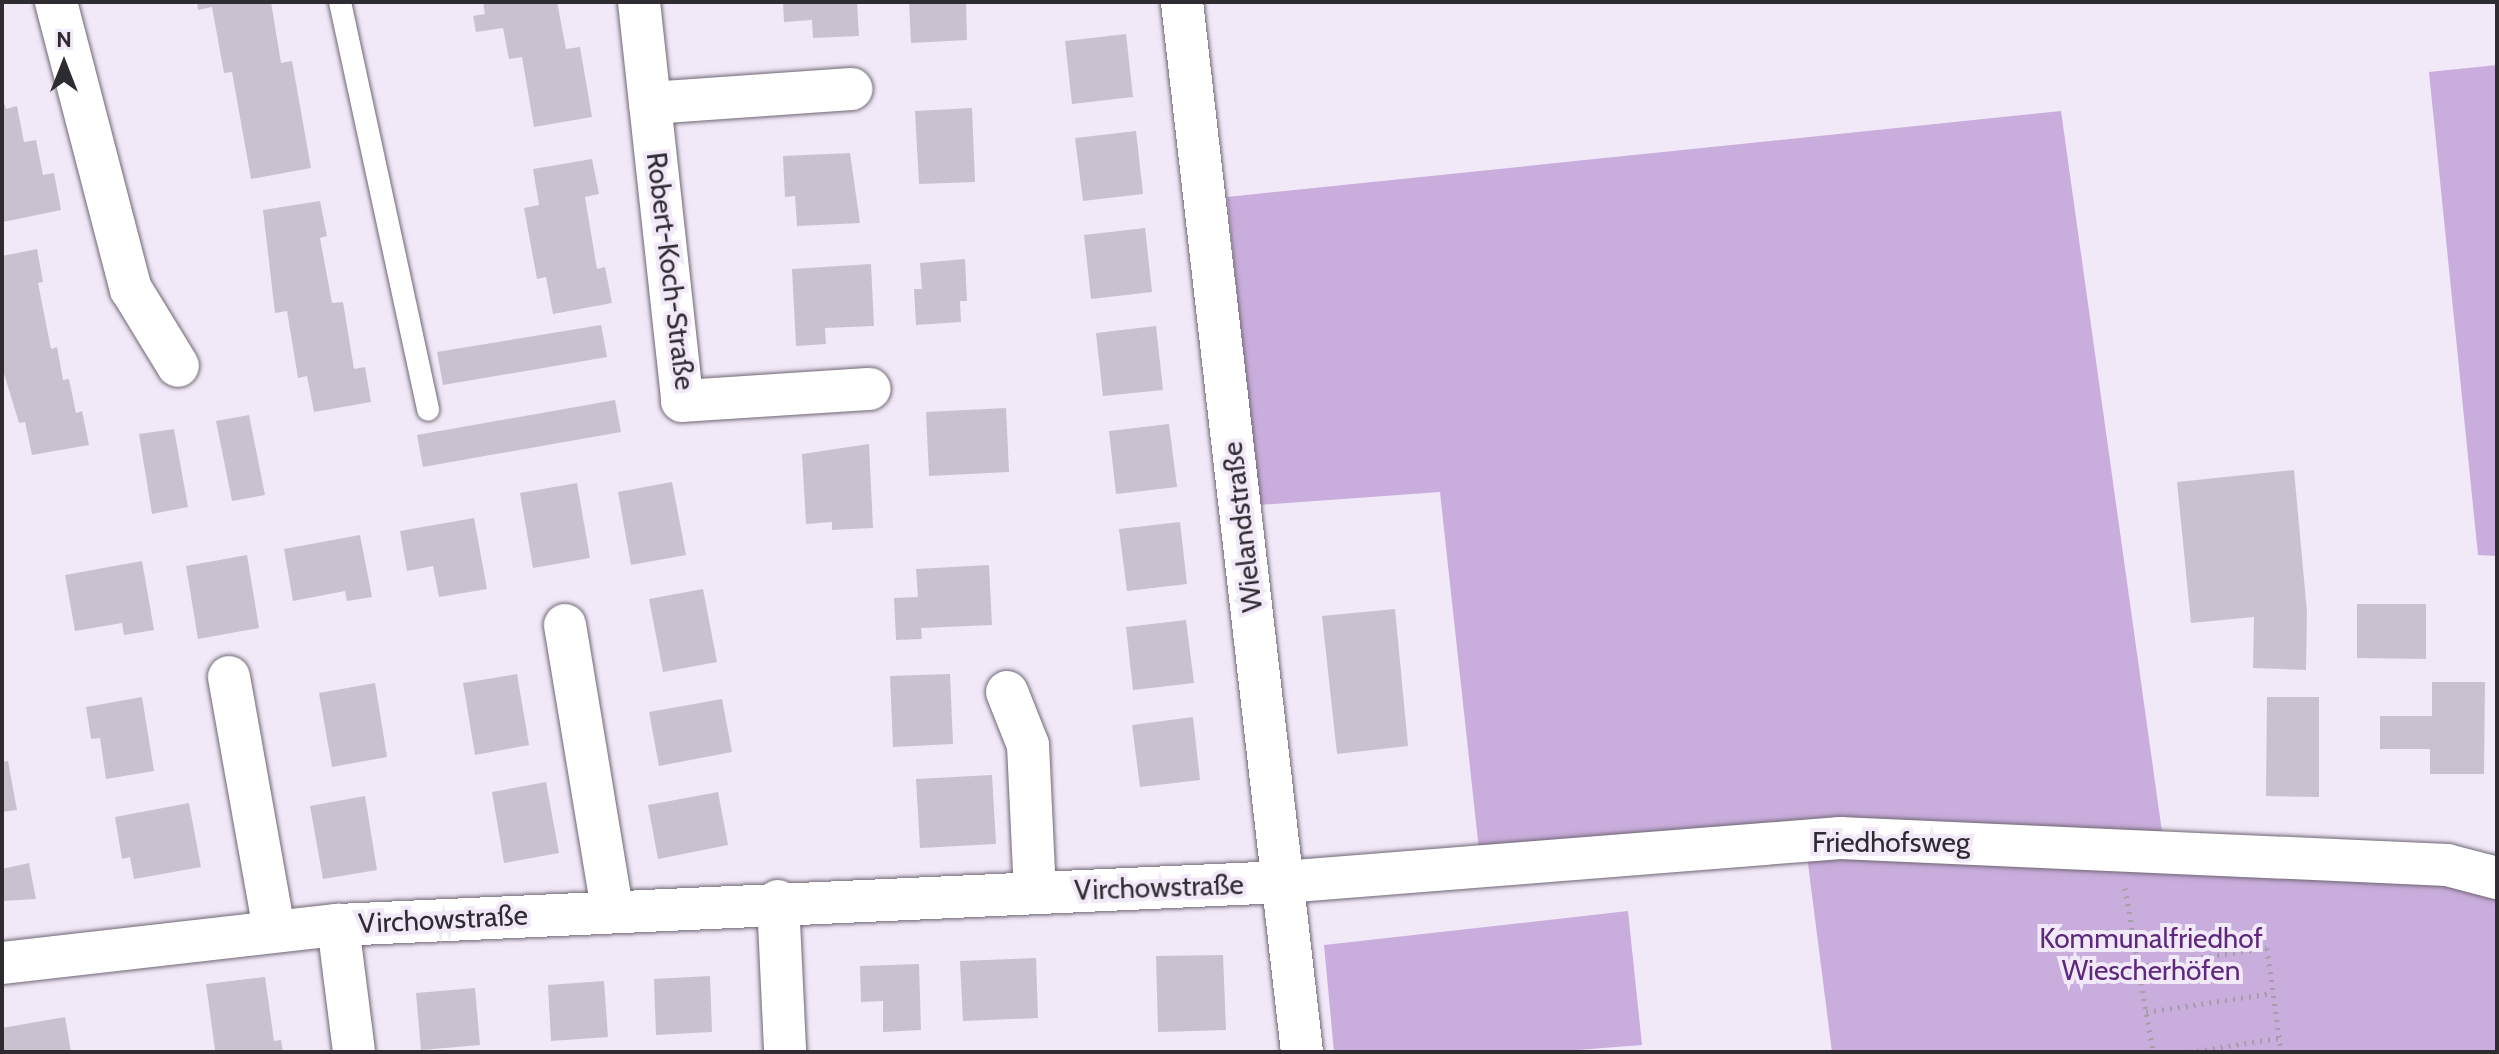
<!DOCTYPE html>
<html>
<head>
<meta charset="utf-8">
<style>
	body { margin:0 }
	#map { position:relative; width:2499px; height:1054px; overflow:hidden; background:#f2e9f8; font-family:Cabin,sans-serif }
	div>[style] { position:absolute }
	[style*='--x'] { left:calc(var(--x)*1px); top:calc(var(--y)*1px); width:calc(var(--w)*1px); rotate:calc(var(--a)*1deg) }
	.green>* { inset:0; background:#c9addc }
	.building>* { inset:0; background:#cac1d0 }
	.path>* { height:5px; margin-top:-2.5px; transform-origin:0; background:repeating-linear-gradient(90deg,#a59eaa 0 2px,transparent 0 8px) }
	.roads { filter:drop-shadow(0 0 2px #6f6774) drop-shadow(0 0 2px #6f6774) }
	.lane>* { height:22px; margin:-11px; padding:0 11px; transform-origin:11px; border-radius:11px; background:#fff }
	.street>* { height:42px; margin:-21px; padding:0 21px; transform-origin:21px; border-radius:21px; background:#fff }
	span { translate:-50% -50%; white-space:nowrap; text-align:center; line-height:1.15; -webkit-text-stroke:8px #f2e9f8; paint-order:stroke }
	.street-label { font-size:28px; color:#2e2b31 }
	.park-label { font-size:28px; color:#5e287c }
	.frame { position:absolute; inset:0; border:4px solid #2e2b31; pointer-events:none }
	.north { position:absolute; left:24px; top:24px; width:80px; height:80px; -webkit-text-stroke:6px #f2e9f8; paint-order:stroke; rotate:0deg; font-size:22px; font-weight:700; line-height:32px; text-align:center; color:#2e2b31 }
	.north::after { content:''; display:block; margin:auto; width:28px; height:36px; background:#2e2b31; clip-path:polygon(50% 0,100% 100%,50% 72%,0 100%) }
</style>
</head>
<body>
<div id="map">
	<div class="green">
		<div style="clip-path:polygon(2497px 65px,2497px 556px,2478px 555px,2429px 72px)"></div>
		<div style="clip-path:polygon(2061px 111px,2163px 839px,1479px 850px,1440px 492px,1259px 505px,1227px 197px)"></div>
		<div style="clip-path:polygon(1807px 856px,2497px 887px,2497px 1052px,1832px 1052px)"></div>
		<div style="clip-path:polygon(1628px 911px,1642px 1045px,1552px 1052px,1334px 1052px,1324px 945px)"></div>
	</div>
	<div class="building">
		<div style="clip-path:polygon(197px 2px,271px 2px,281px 63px,292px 61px,311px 168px,251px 179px,232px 72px,224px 73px,212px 7px,198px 10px)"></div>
		<div style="clip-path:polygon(483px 2px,557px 2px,566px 49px,580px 47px,592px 117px,534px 127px,522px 57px,509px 59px,503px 28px,476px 32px,473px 16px,485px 14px)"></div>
		<div style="clip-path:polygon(783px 2px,857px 2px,859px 36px,813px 38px,812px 20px,784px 22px)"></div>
		<div style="clip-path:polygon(909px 2px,966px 2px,967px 40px,911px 43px)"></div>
		<div style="clip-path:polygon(1126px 34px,1133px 97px,1072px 104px,1065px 41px)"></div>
		<div style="clip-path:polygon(2px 97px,6px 109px,17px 106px,24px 142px,36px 140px,43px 175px,54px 173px,61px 210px,3px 222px)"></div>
		<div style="clip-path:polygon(972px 108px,975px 182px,919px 184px,915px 111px)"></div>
		<div style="clip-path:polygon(1136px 131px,1143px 194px,1083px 201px,1075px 138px)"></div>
		<div style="clip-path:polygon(850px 153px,860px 223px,797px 226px,795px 196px,785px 197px,783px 156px)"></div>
		<div style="clip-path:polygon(592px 159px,599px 194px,585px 197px,597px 269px,605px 267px,612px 303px,553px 314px,546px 277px,537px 279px,524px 208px,539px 205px,533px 169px)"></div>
		<div style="clip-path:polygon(320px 201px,327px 236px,320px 238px,332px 303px,343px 302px,354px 369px,365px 367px,371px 402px,314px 412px,307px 376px,298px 378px,287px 311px,275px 313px,263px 210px)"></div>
		<div style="clip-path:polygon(1145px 228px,1152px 292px,1091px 299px,1084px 235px)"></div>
		<div style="clip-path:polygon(37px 249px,43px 282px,38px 283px,51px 349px,57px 347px,63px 380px,69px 379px,76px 413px,82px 411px,89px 445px,32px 455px,25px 422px,19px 423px,2px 367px,2px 256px)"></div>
		<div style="clip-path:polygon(965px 259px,967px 301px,960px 301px,961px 322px,916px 325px,914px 289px,922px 289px,920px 263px)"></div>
		<div style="clip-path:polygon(871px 264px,874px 326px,825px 328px,826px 344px,796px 346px,792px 269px)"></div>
		<div style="clip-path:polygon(601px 325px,607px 357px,443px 385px,437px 352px)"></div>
		<div style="clip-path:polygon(1156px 326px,1163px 390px,1103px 396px,1096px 333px)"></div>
		<div style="clip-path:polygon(615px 400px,621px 432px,423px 467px,417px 435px)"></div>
		<div style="clip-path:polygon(1006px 408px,1009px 472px,929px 476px,926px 412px)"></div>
		<div style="clip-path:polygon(249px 415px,265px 495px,232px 501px,216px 421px)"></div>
		<div style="clip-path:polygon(1169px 424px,1177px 487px,1116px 494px,1109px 431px)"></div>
		<div style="clip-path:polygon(174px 429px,188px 507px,152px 514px,139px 434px)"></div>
		<div style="clip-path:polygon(869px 444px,873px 528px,832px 530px,832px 522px,806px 524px,802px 454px)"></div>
		<div style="clip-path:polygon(2294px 470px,2307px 612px,2306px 670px,2253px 668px,2254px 617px,2191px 623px,2177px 482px)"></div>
		<div style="clip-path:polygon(672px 482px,686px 555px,631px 565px,618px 492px)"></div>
		<div style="clip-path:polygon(577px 483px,590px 558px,533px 568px,520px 493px)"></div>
		<div style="clip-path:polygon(474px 518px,487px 589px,439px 597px,433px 566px,407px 571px,400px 531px)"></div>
		<div style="clip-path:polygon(1180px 522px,1187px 584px,1127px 591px,1119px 529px)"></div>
		<div style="clip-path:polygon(360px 535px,372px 597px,347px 601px,345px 591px,293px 601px,284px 549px)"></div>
		<div style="clip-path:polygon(247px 555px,259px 628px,198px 639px,186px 566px)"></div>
		<div style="clip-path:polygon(142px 561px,154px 630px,124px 635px,122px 623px,75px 631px,65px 575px)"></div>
		<div style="clip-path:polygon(989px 565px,992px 625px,921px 628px,922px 639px,896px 640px,894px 598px,918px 597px,916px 569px)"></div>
		<div style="clip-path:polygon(703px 589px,717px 662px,663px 672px,649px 599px)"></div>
		<div style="clip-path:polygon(2357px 604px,2426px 604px,2426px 659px,2357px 658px)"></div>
		<div style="clip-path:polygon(1395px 609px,1408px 746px,1337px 754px,1322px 616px)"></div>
		<div style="clip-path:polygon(1186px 620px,1194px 683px,1133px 690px,1126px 627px)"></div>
		<div style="clip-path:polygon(517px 674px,529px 745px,475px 755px,463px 683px)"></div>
		<div style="clip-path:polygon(950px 674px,953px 744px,893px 747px,890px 676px)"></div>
		<div style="clip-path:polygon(2432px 682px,2485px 682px,2484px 774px,2430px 774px,2430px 749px,2380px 749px,2380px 716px,2432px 716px)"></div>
		<div style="clip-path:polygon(375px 683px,387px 757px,332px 767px,319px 693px)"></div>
		<div style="clip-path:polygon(142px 697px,154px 771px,106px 779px,100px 738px,91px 739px,86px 707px)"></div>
		<div style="clip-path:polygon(2267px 697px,2319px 697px,2319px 797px,2266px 796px)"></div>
		<div style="clip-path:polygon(722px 699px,732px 752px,659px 766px,649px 712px)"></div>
		<div style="clip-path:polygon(1193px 717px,1200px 780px,1140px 787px,1132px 725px)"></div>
		<div style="clip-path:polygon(8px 761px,17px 810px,2px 812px,2px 762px)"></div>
		<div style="clip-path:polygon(992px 775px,996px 844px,920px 848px,916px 779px)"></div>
		<div style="clip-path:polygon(546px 782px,559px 853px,504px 863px,492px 792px)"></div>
		<div style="clip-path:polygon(718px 792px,728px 845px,658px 859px,648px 805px)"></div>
		<div style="clip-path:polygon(365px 796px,377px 870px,323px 879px,310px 806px)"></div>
		<div style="clip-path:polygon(189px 803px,201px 867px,134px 879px,130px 857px,122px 859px,115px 817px)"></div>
		<div style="clip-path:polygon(29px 863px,36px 899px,3px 901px,2px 869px)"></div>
		<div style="clip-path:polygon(1223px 955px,1226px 1030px,1158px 1032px,1156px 956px)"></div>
		<div style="clip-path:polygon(1036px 958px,1038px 1018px,963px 1021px,960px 961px)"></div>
		<div style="clip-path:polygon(919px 964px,921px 1030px,883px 1032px,883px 1001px,861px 1002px,860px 966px)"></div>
		<div style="clip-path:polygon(710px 976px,712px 1032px,656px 1035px,654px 979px)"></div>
		<div style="clip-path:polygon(265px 977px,274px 1041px,281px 1040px,283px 1052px,215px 1050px,206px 984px)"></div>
		<div style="clip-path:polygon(604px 981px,608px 1037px,551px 1041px,548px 985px)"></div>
		<div style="clip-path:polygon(475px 988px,480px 1045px,421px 1050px,416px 993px)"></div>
		<div style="clip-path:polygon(65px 1017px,71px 1052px,3px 1052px,2px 1028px)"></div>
	</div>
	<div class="path">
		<div style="--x:2125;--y:888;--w:166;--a:80.3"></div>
		<div style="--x:2138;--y:966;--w:130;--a:-7.9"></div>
		<div style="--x:2267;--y:948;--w:105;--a:82.3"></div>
		<div style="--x:2146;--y:1012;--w:128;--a:-8.5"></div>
		<div style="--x:2189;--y:1052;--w:91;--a:-8.8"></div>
	</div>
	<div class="roads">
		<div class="lane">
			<div style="--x:340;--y:2;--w:417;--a:77.8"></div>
		</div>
		<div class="street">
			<div style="--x:56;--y:2;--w:297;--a:75.4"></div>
			<div style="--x:131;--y:289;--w:90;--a:58.6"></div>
			<div style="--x:639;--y:2;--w:401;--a:83.8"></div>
			<div style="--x:682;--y:401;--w:188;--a:-3.7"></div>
			<div style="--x:1182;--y:2;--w:1057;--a:83.48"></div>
			<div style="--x:650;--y:103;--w:202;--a:-4"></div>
			<div style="--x:565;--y:625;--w:289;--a:80.6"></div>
			<div style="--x:229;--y:677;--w:257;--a:79.9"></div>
			<div style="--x:1007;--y:692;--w:57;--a:68.4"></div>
			<div style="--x:1028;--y:745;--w:148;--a:87.3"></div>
			<div style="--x:778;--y:901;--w:151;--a:87.3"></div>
			<div style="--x:338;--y:925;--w:128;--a:82.8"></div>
			<div style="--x:2;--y:963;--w:338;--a:-6.5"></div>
			<div style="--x:338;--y:925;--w:946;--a:-2.61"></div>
			<div style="--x:1283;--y:882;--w:559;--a:-4.52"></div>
			<div style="--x:1840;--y:838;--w:608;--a:2.55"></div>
			<div style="--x:2447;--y:865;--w:52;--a:14.6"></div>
		</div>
	</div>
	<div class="street-label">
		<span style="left:671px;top:271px;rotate:83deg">Robert-Koch-Straße</span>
		<span style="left:1242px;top:527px;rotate:-97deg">Wielandstraße</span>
		<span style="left:1891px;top:842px">Friedhofsweg</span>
		<span style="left:1159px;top:887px;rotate:-2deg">Virchowstraße</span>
		<span style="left:443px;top:919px;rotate:-3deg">Virchowstraße</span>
	</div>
	<div class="park-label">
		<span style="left:2151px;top:954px">Kommunalfriedhof<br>Wiescherhöfen</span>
	</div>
	<div class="frame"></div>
	<div class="north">N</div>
</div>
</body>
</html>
